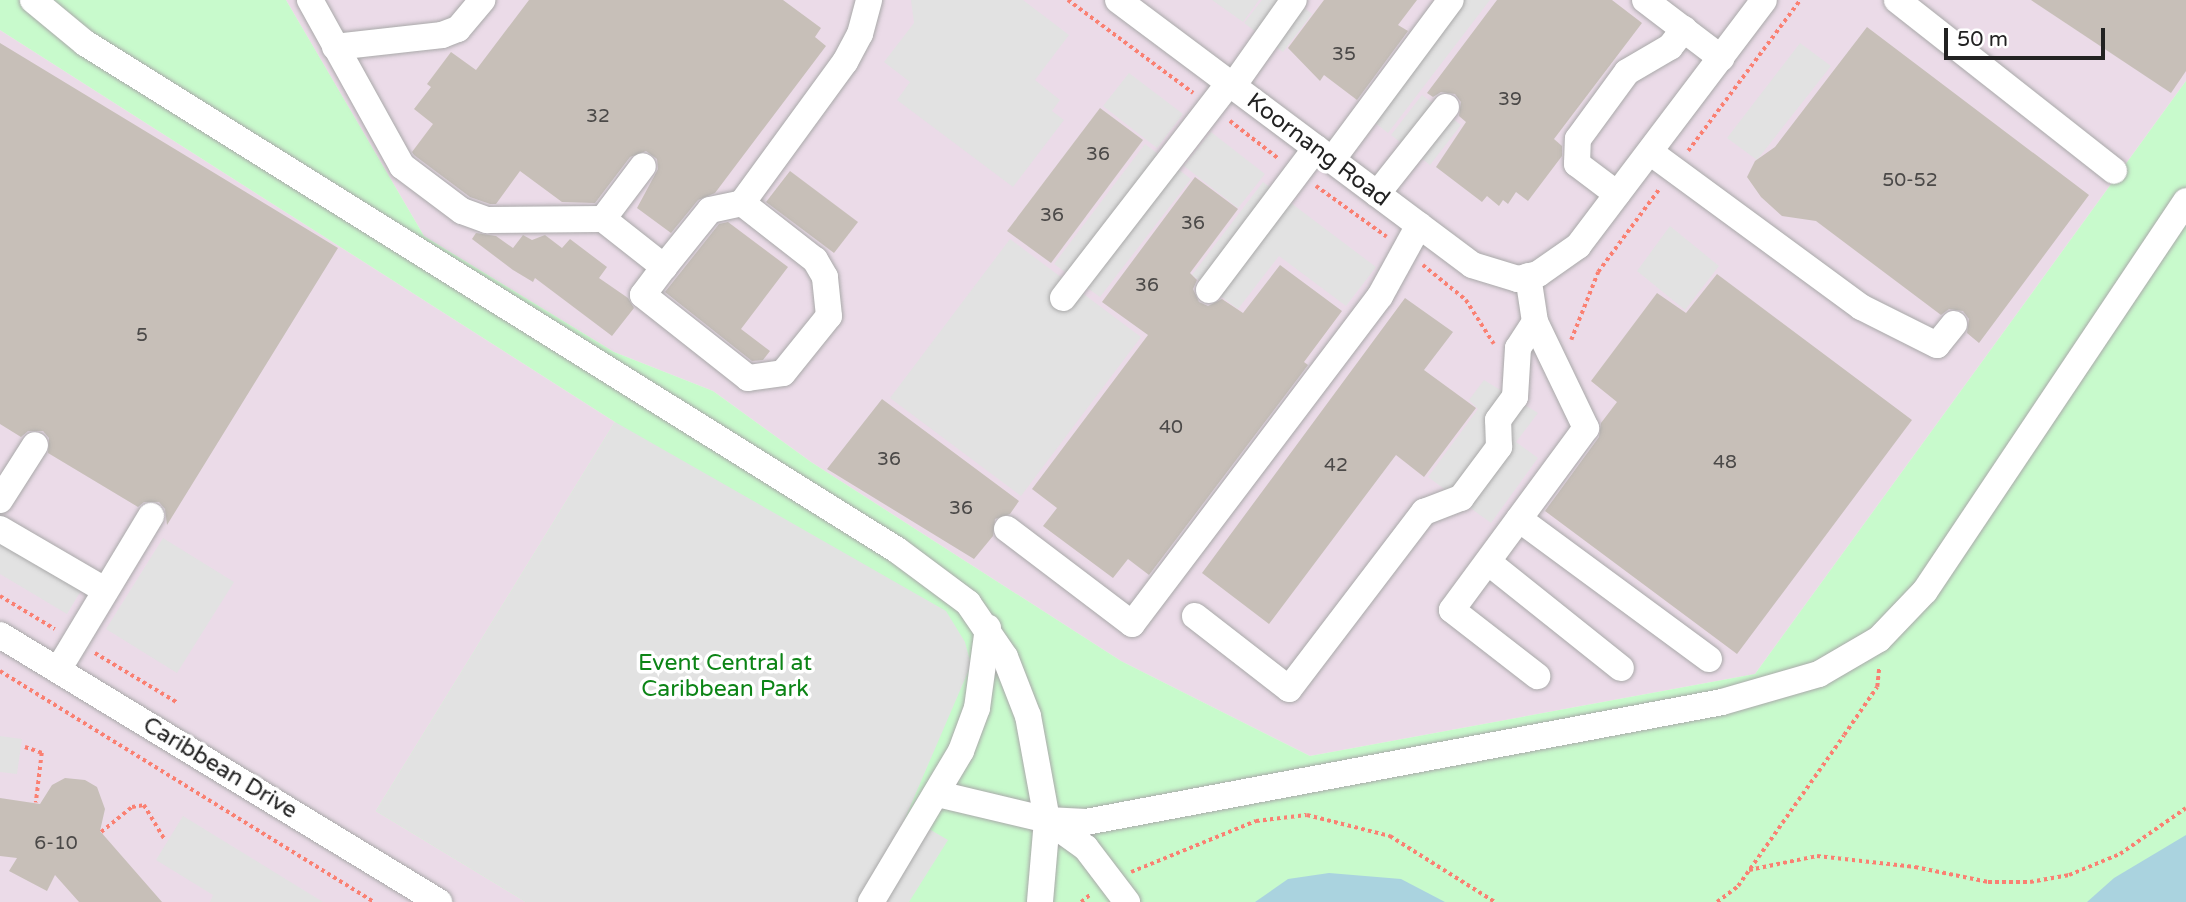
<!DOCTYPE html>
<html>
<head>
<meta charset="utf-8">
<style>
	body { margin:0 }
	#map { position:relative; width:2186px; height:902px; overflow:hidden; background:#f2efe9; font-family:"Varela Round",sans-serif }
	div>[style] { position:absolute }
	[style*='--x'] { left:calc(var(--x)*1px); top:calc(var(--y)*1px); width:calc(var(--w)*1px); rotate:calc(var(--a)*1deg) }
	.industrial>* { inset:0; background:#ebdbe8 }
	.park>* { inset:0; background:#c8facc }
	.parking>* { inset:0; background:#e2e2e2 }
	.water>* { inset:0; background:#aad3df }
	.building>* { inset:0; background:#c7bfb8 }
	.path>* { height:3.5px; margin-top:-1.75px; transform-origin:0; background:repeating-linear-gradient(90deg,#fa8072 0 3.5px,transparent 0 7px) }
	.roads { filter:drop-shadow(0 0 2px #a9a9a9) drop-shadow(0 0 2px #a9a9a9) }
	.minor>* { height:26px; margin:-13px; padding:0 13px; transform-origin:13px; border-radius:13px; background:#fff }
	span { translate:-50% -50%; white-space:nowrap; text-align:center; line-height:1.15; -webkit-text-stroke:7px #fff; paint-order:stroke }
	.number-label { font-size:19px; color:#4b4948 }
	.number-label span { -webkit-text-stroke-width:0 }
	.street-label { font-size:23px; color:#222 }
	.park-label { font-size:23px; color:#0c8416 }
	.scale { position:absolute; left:1944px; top:28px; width:161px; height:32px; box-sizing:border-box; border:4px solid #222; border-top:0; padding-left:9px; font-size:21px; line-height:24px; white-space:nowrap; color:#222; -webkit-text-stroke:5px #fff; paint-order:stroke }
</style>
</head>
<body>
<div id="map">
	<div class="industrial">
		<div style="clip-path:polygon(286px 0,2186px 0,2186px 81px,1755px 674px,1310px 756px,1121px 661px,811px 462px,713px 391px,614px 352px,424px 236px)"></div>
		<div style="clip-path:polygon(0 30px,615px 422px,376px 811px,526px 902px,0 902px)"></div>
	</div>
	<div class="park">
		<div style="clip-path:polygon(0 0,286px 0,424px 236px,614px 352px,713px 391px,811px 462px,1121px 661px,1310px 756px,1755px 674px,2186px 81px,2186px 902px,526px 902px,376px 811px,615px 422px,0 30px)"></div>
	</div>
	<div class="parking">
		<div style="clip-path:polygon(911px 0,1023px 0,1069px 35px,1035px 80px,1060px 100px,1052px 111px,1064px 120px,1013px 187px,897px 100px,910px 82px,884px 62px,914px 23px)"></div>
		<div style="clip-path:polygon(1212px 0,1259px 0,1243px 22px)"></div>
		<div style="clip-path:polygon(1262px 0,1294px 0,1312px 14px,1283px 52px,1244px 23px)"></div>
		<div style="clip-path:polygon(1445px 0,1490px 0,1388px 133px,1360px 111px)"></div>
		<div style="clip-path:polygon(1800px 43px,1831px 66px,1757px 160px,1727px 138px)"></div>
		<div style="clip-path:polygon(1129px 73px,1183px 114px,1157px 148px,1103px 106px)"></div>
		<div style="clip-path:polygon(1422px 95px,1461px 125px,1430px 165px,1391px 135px)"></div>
		<div style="clip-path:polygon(1211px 132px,1265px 174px,1238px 208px,1184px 166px)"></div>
		<div style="clip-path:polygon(1145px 144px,1191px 179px,1100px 297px,1054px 264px)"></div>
		<div style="clip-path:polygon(1263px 182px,1376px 267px,1346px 306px,1279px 256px,1238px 309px,1192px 275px)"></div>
		<div style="clip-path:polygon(1670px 226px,1719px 266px,1685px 310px,1637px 271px)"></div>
		<div style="clip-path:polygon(1010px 239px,1141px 337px,1021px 496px,890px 398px)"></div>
		<div style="clip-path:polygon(1484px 380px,1538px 413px,1516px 442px,1538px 458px,1491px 523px,1428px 477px,1478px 409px,1469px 400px)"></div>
		<div style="clip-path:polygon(615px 422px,946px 611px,965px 642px,971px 665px,897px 837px,857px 902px,526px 902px,376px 811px)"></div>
		<div style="clip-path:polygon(163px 538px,234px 582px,177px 673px,106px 629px)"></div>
		<div style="clip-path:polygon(0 543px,88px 579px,67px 614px,0 574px)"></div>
		<div style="clip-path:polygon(0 736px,22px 739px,17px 774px,0 772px)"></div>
		<div style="clip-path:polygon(183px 816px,323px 902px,210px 902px,213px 895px,156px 860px)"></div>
		<div style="clip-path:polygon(917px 822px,948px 840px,909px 902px,868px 902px)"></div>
	</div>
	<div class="water">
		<div style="clip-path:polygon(2186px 835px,2186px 902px,2087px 902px,2114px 878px)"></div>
		<div style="clip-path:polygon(1329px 873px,1401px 879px,1445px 902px,1255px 902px,1288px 879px)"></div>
	</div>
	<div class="building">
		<div style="clip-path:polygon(529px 0,783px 0,821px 28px,815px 37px,826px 46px,715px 193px,698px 200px,671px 233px,637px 208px,658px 169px,657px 159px,646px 151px,630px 157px,595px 203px,562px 202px,520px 171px,496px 204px,490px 204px,470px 197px,414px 155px,412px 152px,433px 124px,414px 109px,431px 87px,427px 84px,451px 52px,476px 70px)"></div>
		<div style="clip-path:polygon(1324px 0,1417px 0,1398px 25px,1408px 31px,1357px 100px,1324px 75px,1320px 81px,1288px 48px)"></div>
		<div style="clip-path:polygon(1497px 0,1612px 0,1642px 23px,1554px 139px,1562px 146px,1562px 156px,1528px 201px,1516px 192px,1508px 204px,1503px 200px,1499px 206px,1487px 196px,1482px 202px,1436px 167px,1466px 122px,1459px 116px,1461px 102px,1455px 94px,1441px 92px,1433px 97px,1427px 93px)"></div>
		<div style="clip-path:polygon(2031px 0,2186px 0,2186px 71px,2171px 93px)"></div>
		<div style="clip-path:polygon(1867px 27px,2089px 195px,1979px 343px,1967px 333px,1969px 319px,1963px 311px,1949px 309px,1941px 315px,1816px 221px,1782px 216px,1761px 197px,1747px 177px,1755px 161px,1775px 147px)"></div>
		<div style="clip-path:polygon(0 43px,338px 248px,167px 525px,165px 509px,159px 502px,144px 502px,138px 507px,48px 453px,49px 438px,43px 431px,28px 431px,21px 437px,0 424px)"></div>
		<div style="clip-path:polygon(1100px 108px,1143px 140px,1051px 263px,1007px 231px)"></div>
		<div style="clip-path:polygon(790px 171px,858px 222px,834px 253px,766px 202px)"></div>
		<div style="clip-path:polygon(1195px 177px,1238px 209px,1190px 273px,1197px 280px,1193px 289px,1199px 302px,1208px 306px,1222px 299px,1243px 313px,1280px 265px,1342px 311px,1304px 362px,1308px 365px,1149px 575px,1128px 559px,1113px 578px,1043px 526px,1057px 508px,1032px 489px,1148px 335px,1102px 302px)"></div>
		<div style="clip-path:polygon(728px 222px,788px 267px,741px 329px,770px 351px,763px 360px,752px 361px,665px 292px,719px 224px)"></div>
		<div style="clip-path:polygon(476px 233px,496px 236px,513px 248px,523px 235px,532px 240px,545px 235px,562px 248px,570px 239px,607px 267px,599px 278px,628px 298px,634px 308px,612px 336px,535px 278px,533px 282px,513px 270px,472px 239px)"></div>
		<div style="clip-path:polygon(1717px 274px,1912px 420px,1737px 654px,1545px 511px,1599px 437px,1601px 423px,1617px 402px,1591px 381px,1657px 293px,1686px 313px)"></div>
		<div style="clip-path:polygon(1405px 298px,1453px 332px,1424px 370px,1476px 408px,1424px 477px,1396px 455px,1269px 624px,1202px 573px)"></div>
		<div style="clip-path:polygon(882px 399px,1019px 501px,1010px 514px,995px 519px,993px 536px,974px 559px,827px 469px)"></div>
		<div style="clip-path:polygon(65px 778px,85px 780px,97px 787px,105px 809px,100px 831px,162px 902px,79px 902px,55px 875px,47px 891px,9px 871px,17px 858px,0 856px,0 798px,40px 804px,52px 785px)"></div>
	</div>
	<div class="path">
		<div style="--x:1068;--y:0;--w:156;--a:36.6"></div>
		<div style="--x:1230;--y:121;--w:62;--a:37.8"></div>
		<div style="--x:1688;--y:151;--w:188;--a:-53.4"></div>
		<div style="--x:1316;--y:186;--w:87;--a:35.7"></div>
		<div style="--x:1423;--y:265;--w:55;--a:39.1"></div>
		<div style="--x:1466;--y:300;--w:52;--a:57.5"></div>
		<div style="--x:1571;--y:340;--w:73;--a:-68.3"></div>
		<div style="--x:1598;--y:272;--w:104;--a:-53.6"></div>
		<div style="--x:0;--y:596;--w:64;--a:31"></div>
		<div style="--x:95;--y:653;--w:97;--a:31.1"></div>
		<div style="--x:0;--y:671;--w:440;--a:31.7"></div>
		<div style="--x:25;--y:747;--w:18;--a:19"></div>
		<div style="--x:42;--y:753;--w:50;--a:96.8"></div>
		<div style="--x:101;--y:832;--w:40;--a:-39"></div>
		<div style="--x:132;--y:807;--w:12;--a:-9"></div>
		<div style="--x:144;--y:805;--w:41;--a:59"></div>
		<div style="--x:1749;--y:870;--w:69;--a:-11.6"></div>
		<div style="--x:1817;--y:856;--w:99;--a:6.4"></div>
		<div style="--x:1915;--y:867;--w:75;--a:11.6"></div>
		<div style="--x:1988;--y:882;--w:42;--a:0"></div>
		<div style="--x:2030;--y:882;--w:40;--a:-10"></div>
		<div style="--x:2069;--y:875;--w:55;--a:-22.4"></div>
		<div style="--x:2120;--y:854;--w:80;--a:-34.9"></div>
		<div style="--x:1131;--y:872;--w:135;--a:-22.2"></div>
		<div style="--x:1256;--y:821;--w:51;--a:-6.7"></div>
		<div style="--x:1307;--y:815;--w:86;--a:14.2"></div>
		<div style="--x:1390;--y:836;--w:124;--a:32.2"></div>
		<div style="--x:1081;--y:902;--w:13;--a:-39"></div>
		<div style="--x:1717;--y:902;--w:26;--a:-37"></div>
		<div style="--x:1738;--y:886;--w:184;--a:-54.9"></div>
		<div style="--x:1844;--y:735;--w:58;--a:-55.5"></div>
		<div style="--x:1877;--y:687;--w:20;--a:-84"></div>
	</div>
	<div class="roads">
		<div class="minor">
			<div style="--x:33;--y:0;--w:67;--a:39.6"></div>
			<div style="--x:85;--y:43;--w:957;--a:31.98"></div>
			<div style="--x:897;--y:550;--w:89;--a:36.7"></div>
			<div style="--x:968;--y:603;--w:65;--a:55.6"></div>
			<div style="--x:1005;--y:657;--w:63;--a:68.7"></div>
			<div style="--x:1028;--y:716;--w:106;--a:79.6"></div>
			<div style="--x:1047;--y:820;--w:82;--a:94.9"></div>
			<div style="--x:310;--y:0;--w:190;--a:61"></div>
			<div style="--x:402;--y:166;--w:75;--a:36.9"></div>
			<div style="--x:462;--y:211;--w:27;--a:20"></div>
			<div style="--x:487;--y:220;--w:116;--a:-0.5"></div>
			<div style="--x:603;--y:219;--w:78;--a:38.2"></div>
			<div style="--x:664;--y:267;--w:73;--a:-51.1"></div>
			<div style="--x:710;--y:210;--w:33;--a:-12"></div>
			<div style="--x:742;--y:203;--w:175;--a:-53.9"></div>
			<div style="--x:845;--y:62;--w:32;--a:-62"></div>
			<div style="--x:860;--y:34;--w:35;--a:-75"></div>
			<div style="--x:1118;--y:0;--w:442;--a:36.8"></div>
			<div style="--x:1472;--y:265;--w:48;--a:16.9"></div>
			<div style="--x:1518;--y:279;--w:21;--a:-14"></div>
			<div style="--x:1538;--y:274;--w:49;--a:-35"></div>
			<div style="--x:1578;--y:246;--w:308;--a:-52.9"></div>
			<div style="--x:1645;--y:0;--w:96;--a:37.3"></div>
			<div style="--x:1897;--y:0;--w:276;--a:38.2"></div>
			<div style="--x:335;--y:47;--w:108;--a:-6.4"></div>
			<div style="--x:442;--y:35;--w:17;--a:-21"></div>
			<div style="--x:458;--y:29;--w:38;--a:-50"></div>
			<div style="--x:1233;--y:86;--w:105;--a:-54.7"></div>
			<div style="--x:1650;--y:152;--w:262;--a:36.3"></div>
			<div style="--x:1861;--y:307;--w:85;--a:26.6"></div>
			<div style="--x:1937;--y:345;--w:27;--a:-51"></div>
			<div style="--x:1332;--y:160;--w:199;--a:-53.4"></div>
			<div style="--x:1377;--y:194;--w:111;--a:-51.6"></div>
			<div style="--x:1617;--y:194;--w:50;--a:-143.1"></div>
			<div style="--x:1577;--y:164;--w:25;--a:-88"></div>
			<div style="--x:1578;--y:139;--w:83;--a:-53.8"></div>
			<div style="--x:1627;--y:72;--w:50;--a:-30.2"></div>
			<div style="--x:1670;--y:47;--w:23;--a:-52"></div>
			<div style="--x:603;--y:219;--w:66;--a:-53"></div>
			<div style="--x:664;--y:267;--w:35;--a:127"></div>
			<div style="--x:643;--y:295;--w:134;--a:38.3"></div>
			<div style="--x:748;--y:378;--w:35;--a:-8"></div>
			<div style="--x:783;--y:373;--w:73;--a:-51.1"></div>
			<div style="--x:829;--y:316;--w:39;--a:-96"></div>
			<div style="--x:825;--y:277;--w:20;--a:-120"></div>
			<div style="--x:815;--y:260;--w:93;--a:-142"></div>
			<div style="--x:1528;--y:276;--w:47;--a:81.3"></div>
			<div style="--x:1535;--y:322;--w:118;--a:64.3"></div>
			<div style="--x:1586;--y:428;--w:226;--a:126.4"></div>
			<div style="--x:1452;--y:610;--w:108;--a:37.8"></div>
			<div style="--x:1209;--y:290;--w:178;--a:-53"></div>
			<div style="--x:1063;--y:298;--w:272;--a:-52.3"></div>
			<div style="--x:0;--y:500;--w:65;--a:-57.5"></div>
			<div style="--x:1519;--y:519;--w:236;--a:36.4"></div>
			<div style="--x:0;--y:529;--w:121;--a:30.2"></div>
			<div style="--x:1007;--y:529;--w:157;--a:37.2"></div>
			<div style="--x:1132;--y:624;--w:411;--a:-52.9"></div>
			<div style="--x:1380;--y:296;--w:81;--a:-61.2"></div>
			<div style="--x:1488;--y:562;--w:170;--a:38.6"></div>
			<div style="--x:1195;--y:616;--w:119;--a:37.8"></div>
			<div style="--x:1289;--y:689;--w:223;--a:-52.7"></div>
			<div style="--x:1424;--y:512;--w:40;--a:-21"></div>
			<div style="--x:1461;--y:498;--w:64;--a:-53.3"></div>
			<div style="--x:1499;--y:447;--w:27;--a:-92"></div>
			<div style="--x:1498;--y:420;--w:29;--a:-54"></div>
			<div style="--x:1515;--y:397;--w:49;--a:-86.5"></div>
			<div style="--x:1518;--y:348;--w:31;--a:-57"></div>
			<div style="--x:0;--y:635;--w:514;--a:31.31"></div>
			<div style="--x:58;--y:670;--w:180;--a:-58.9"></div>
			<div style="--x:938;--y:794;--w:112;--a:13.4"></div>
			<div style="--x:1047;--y:820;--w:39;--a:3"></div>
			<div style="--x:1086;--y:822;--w:647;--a:-10.68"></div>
			<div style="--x:1722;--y:702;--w:101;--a:-16.1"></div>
			<div style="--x:1819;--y:674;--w:69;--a:-30.3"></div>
			<div style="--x:1879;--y:639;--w:66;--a:-46.2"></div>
			<div style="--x:1925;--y:591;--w:469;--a:-56.2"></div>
			<div style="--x:1047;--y:820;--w:48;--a:35.7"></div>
			<div style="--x:1086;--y:848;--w:68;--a:52.8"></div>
			<div style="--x:871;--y:902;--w:176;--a:-59.2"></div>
			<div style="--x:961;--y:751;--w:46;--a:-69.6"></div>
			<div style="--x:977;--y:708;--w:81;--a:-82.2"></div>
		</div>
	</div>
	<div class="number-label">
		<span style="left:1344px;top:55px">35</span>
		<span style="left:1510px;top:100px">39</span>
		<span style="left:598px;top:117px">32</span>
		<span style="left:1098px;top:155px">36</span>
		<span style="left:1910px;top:181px">50-52</span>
		<span style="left:1052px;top:216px">36</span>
		<span style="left:1193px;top:224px">36</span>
		<span style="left:1147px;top:286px">36</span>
		<span style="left:142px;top:336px">5</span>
		<span style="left:1171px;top:428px">40</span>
		<span style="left:889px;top:460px">36</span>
		<span style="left:1725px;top:463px">48</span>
		<span style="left:1336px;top:466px">42</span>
		<span style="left:961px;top:509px">36</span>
		<span style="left:56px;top:844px">6-10</span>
	</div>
	<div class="street-label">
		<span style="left:1318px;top:150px;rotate:37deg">Koornang Road</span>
		<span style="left:220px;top:768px;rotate:31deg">Caribbean Drive</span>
	</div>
	<div class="park-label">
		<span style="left:725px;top:676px">Event Central at<br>Caribbean Park</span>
	</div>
	<div class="scale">50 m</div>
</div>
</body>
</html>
